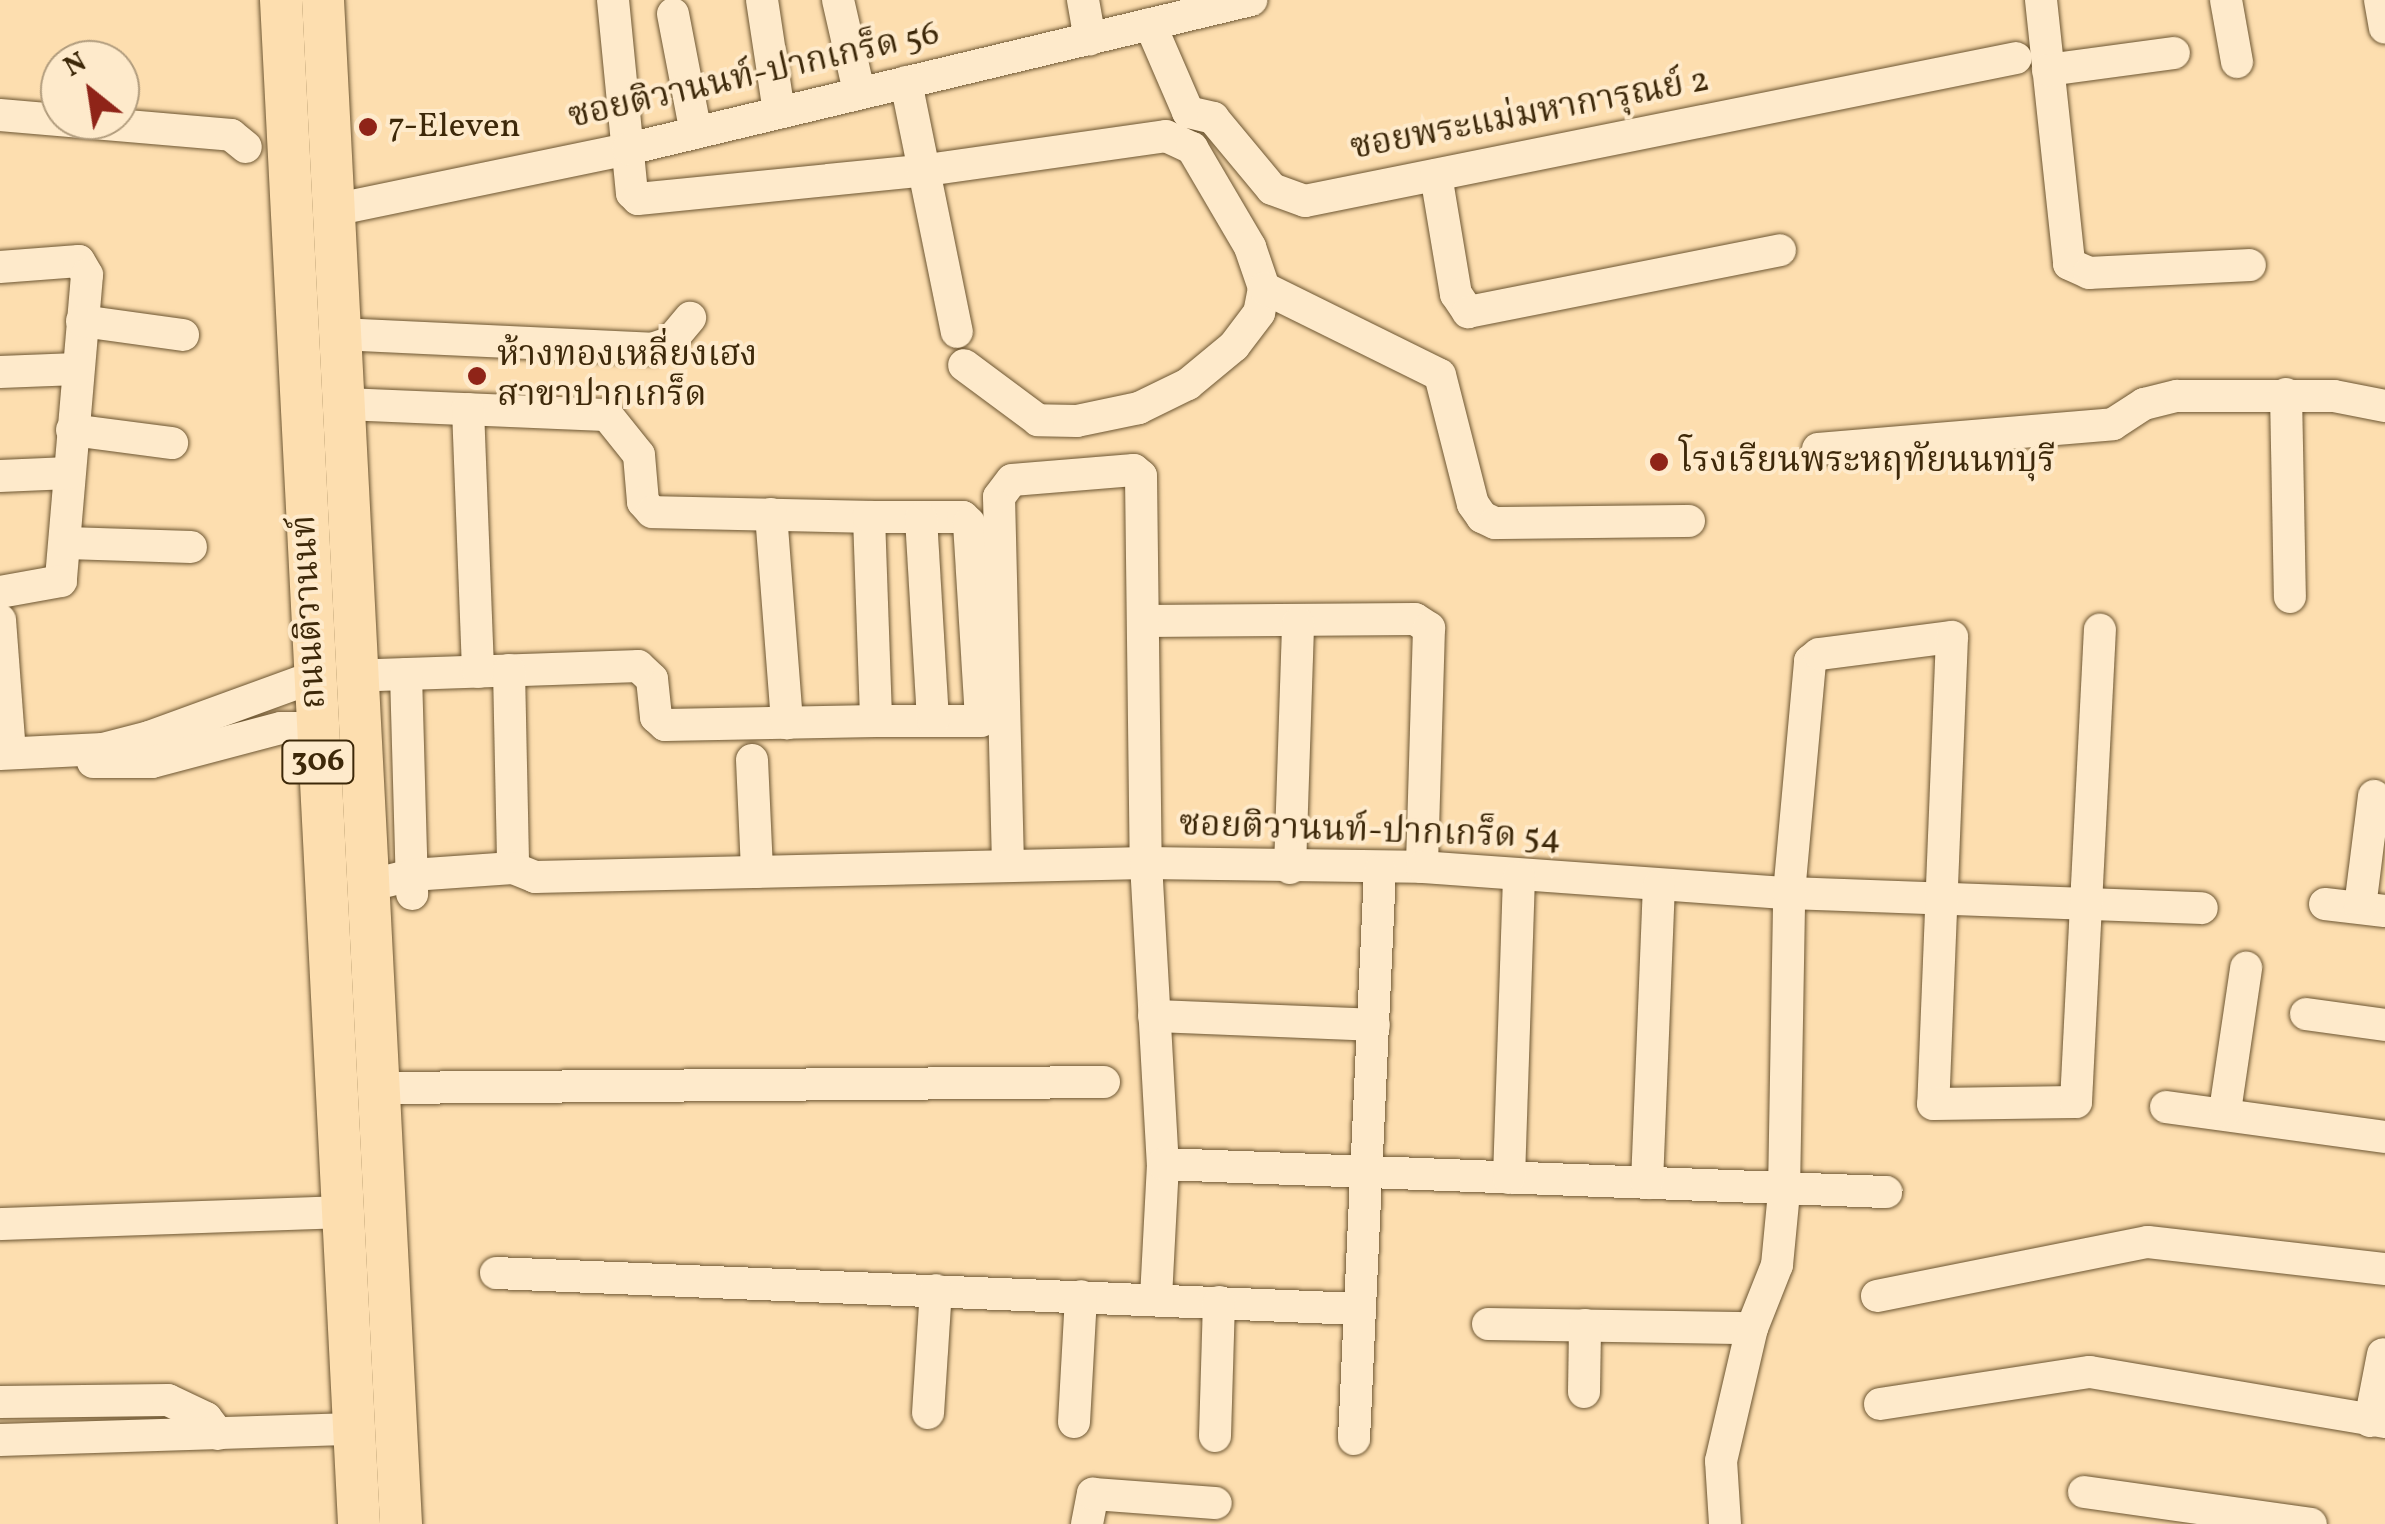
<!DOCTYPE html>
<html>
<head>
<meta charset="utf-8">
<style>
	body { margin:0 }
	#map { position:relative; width:2385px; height:1524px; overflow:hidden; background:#fddeaf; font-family:Vollkorn,"Noto Serif Thai",serif }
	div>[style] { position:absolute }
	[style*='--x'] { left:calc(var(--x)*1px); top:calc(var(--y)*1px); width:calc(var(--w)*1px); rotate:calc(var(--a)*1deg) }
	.roads { filter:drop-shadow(0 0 2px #6d5632) drop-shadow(0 0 2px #6d5632) }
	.minor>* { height:32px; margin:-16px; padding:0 16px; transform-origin:16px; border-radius:16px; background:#feeacb }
	.major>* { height:42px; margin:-21px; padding:0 21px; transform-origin:21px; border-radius:21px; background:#fddeaf }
	.dots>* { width:28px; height:28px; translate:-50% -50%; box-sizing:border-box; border:5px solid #feeacb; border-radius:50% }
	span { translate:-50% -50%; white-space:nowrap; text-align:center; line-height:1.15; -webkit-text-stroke:8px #feeacb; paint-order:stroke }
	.shield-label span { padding:2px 8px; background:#feeacb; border:2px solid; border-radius:8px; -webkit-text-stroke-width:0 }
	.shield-label { font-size:32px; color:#3d2809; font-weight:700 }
	.street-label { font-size:35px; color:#3d2809 }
	.poi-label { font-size:35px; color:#3d2809 }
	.left { translate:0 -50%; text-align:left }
	.north { position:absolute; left:40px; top:40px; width:100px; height:100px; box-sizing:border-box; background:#feeacb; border:2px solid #b19c7d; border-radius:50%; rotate:330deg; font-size:28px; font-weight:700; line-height:40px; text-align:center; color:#3d2809 }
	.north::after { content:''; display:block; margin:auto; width:35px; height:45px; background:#8f2418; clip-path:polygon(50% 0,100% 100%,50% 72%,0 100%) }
</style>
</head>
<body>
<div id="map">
	<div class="roads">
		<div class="minor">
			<div style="--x:613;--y:0;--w:194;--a:84.4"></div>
			<div style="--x:632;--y:193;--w:8;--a:45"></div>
			<div style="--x:638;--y:199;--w:283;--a:-5.7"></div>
			<div style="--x:920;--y:171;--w:248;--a:-8.1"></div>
			<div style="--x:1166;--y:136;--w:29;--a:25"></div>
			<div style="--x:1192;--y:148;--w:115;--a:59.6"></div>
			<div style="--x:1250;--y:247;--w:43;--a:71.1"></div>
			<div style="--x:1264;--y:288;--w:25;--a:101"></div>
			<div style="--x:1259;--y:313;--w:41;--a:127.1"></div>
			<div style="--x:1234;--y:346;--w:60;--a:140.4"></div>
			<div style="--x:1188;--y:384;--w:55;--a:153.9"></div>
			<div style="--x:1139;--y:408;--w:63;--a:168.2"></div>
			<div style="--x:1077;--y:421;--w:39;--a:-179"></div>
			<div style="--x:1038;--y:420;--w:92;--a:-143.4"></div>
			<div style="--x:762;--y:0;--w:114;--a:81.4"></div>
			<div style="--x:838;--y:0;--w:94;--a:77.1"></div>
			<div style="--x:1083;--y:0;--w:40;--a:80"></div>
			<div style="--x:2041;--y:0;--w:265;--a:83.9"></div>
			<div style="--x:2069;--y:264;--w:22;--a:24"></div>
			<div style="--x:2089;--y:273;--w:161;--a:-2.8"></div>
			<div style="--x:2226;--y:0;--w:63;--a:79.9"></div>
			<div style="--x:2380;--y:0;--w:28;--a:80"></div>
			<div style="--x:673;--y:14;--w:121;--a:79.1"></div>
			<div style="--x:1150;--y:24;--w:96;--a:66.6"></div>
			<div style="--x:1188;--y:112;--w:26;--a:13"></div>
			<div style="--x:1213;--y:118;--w:92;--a:50.3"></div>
			<div style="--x:1272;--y:189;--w:35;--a:20"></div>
			<div style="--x:1305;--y:201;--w:725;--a:-11.37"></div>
			<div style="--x:2048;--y:70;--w:127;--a:-7.7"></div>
			<div style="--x:906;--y:82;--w:255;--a:78.5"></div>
			<div style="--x:0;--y:115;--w:232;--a:4.9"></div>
			<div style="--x:231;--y:135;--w:19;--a:39"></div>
			<div style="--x:1436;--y:175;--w:121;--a:80.5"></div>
			<div style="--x:1456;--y:294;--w:22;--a:56"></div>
			<div style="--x:1468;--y:312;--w:318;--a:-11.2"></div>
			<div style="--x:333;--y:210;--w:301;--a:-11.7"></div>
			<div style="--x:628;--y:149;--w:641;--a:-13.45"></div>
			<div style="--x:0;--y:267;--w:79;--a:-4.3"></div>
			<div style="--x:79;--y:261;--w:16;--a:60"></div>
			<div style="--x:87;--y:275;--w:307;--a:94.9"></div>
			<div style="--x:61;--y:581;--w:62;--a:169.8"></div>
			<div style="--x:1264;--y:288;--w:196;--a:26.3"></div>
			<div style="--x:1440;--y:375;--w:133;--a:75.7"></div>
			<div style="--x:1473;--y:504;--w:16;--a:55"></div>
			<div style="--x:1482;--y:517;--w:14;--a:25"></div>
			<div style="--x:1495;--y:523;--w:194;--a:-0.6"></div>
			<div style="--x:82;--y:321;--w:102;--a:7.9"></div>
			<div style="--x:339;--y:334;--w:313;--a:2.7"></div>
			<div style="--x:652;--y:349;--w:18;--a:-19"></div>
			<div style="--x:669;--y:343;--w:33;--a:-50"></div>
			<div style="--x:0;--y:372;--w:77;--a:-2.2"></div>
			<div style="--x:2286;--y:394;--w:203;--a:88.9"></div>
			<div style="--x:343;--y:404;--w:264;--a:2.4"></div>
			<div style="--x:607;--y:415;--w:51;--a:51.3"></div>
			<div style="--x:639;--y:455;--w:47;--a:85.1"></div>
			<div style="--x:643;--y:502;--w:13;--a:48"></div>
			<div style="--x:652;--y:512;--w:217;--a:1.3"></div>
			<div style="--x:869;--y:517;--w:204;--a:88"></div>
			<div style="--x:876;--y:721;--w:211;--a:178.9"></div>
			<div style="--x:665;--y:725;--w:12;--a:-138"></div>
			<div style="--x:656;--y:717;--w:38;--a:-96"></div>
			<div style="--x:652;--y:679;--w:19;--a:-137"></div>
			<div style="--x:638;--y:666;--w:281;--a:178"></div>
			<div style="--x:468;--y:409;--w:263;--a:87.8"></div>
			<div style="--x:72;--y:430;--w:101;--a:7.4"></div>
			<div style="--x:1818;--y:449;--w:296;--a:-4.8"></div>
			<div style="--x:2113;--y:424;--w:37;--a:-33"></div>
			<div style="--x:2144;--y:404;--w:34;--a:-14"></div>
			<div style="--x:2177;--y:396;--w:157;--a:0"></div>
			<div style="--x:2334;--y:396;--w:52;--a:11.1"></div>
			<div style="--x:0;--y:476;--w:69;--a:-2.5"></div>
			<div style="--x:771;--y:514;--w:210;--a:85.6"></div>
			<div style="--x:869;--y:517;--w:94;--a:0"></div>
			<div style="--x:963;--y:517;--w:8;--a:45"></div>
			<div style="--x:969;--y:523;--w:198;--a:86.5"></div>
			<div style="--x:981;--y:721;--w:105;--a:180"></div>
			<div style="--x:921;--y:518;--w:203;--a:86.6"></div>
			<div style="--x:67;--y:543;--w:124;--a:1.8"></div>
			<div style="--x:0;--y:620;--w:133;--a:85.7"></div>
			<div style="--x:1144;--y:621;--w:271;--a:-0.4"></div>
			<div style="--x:1415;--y:619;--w:17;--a:33"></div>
			<div style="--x:1429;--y:628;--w:239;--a:91.7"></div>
			<div style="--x:509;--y:670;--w:198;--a:88.8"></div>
			<div style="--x:406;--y:674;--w:220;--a:88.4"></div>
			<div style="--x:0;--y:754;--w:103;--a:-2.8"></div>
			<div style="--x:103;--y:749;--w:48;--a:-14.6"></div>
			<div style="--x:149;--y:737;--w:176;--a:-20"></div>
			<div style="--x:752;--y:760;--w:112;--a:87.4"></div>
			<div style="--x:93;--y:762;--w:59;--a:0"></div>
			<div style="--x:152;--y:762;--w:133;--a:-14.8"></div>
			<div style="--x:281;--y:728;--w:35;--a:0"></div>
			<div style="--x:1008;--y:865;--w:368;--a:-91.4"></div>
			<div style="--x:999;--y:497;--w:21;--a:-53"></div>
			<div style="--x:1012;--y:480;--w:122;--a:-4.7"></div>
			<div style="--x:1134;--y:470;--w:9;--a:41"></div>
			<div style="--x:1141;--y:476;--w:387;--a:89.3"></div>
			<div style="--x:1146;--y:863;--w:301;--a:86.8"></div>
			<div style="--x:1163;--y:1164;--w:134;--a:93"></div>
			<div style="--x:1290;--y:868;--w:245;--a:-88.1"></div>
			<div style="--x:371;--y:885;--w:42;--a:-13.7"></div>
			<div style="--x:412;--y:875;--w:101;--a:-4"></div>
			<div style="--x:513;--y:868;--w:24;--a:22"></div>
			<div style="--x:535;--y:877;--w:611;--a:-1.31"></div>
			<div style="--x:1146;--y:863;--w:276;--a:0.8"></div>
			<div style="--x:1422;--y:867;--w:368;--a:4.1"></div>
			<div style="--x:1789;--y:893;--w:413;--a:2.1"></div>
			<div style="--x:2325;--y:904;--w:60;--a:6.7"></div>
			<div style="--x:2360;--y:907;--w:112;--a:-82.8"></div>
			<div style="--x:2306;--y:1014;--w:80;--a:7.9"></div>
			<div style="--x:1154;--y:1016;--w:220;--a:2.3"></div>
			<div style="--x:380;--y:1088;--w:724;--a:-0.47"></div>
			<div style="--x:2166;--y:1107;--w:221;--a:7.8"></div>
			<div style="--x:2225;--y:1111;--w:145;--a:-81.6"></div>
			<div style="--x:1163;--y:1164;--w:724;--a:2.22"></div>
			<div style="--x:1509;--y:1178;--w:301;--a:-88.1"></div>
			<div style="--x:1647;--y:1183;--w:298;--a:-87.7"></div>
			<div style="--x:0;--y:1224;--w:343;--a:-2"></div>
			<div style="--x:496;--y:1273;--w:865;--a:2.39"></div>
			<div style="--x:1877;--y:1296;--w:276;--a:-11.3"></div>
			<div style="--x:2148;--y:1242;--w:239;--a:6.5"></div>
			<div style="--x:1488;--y:1324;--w:264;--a:0.9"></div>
			<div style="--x:1584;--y:1392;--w:67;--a:-89.1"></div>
			<div style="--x:0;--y:1402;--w:168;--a:-0.7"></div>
			<div style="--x:168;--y:1400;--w:42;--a:25.3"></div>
			<div style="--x:206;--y:1418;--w:20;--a:53"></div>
			<div style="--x:1880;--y:1404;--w:212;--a:-8.7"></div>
			<div style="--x:2090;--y:1372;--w:299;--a:9.6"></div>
			<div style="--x:928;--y:1413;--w:123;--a:-86.3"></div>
			<div style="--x:2370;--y:1421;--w:68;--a:-79"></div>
			<div style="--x:1074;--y:1422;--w:126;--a:-86.8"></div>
			<div style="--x:1215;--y:1436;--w:134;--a:-88.3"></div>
			<div style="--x:1354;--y:1439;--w:569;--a:-87.38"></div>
			<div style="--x:0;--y:1440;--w:354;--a:-1.8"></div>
			<div style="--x:2084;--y:1492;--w:229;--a:8"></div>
			<div style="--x:1087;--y:1524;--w:31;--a:-79"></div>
			<div style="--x:1093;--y:1494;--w:123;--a:4.2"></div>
			<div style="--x:1725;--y:1524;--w:63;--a:-93.6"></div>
			<div style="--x:1721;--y:1461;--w:137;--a:-76.9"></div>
			<div style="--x:1752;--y:1328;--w:68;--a:-68.4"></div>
			<div style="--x:1777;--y:1265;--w:73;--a:-84.5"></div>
			<div style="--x:1784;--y:1192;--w:299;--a:-89"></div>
			<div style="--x:1789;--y:893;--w:233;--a:-84.8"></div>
			<div style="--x:1810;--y:661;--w:11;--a:-38"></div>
			<div style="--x:1819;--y:654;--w:134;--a:-7.3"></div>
			<div style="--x:1952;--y:637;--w:467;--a:92.3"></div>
			<div style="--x:1933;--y:1104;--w:143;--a:-0.8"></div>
			<div style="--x:2076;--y:1102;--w:473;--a:-87.1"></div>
		</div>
		<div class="major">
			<div style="--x:281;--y:0;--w:1526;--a:87.07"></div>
			<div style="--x:323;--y:0;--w:1526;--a:87.07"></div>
		</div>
	</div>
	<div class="dots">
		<div style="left:368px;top:127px;background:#8f2418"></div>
		<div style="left:477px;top:376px;background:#8f2418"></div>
		<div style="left:1659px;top:462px;background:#8f2418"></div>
	</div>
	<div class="shield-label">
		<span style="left:318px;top:762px">306</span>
	</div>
	<div class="street-label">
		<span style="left:754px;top:76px;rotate:-13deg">ซอยติวานนท์-ปากเกร็ด 56</span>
		<span style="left:1530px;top:115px;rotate:-11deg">ซอยพระแม่มหาการุณย์ 2</span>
		<span style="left:310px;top:612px;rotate:-93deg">ถนนติวานนท์</span>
		<span style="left:1370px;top:832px;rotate:2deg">ซอยติวานนท์-ปากเกร็ด 54</span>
	</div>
	<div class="poi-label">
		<span class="left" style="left:388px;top:127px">7-Eleven</span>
		<span class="left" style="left:497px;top:376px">ห้างทองเหลี่ยงเฮง<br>สาขาปากเกร็ด</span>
		<span class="left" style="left:1679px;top:462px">โรงเรียนพระหฤทัยนนทบุรี</span>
	</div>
	<div class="north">N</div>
</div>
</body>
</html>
